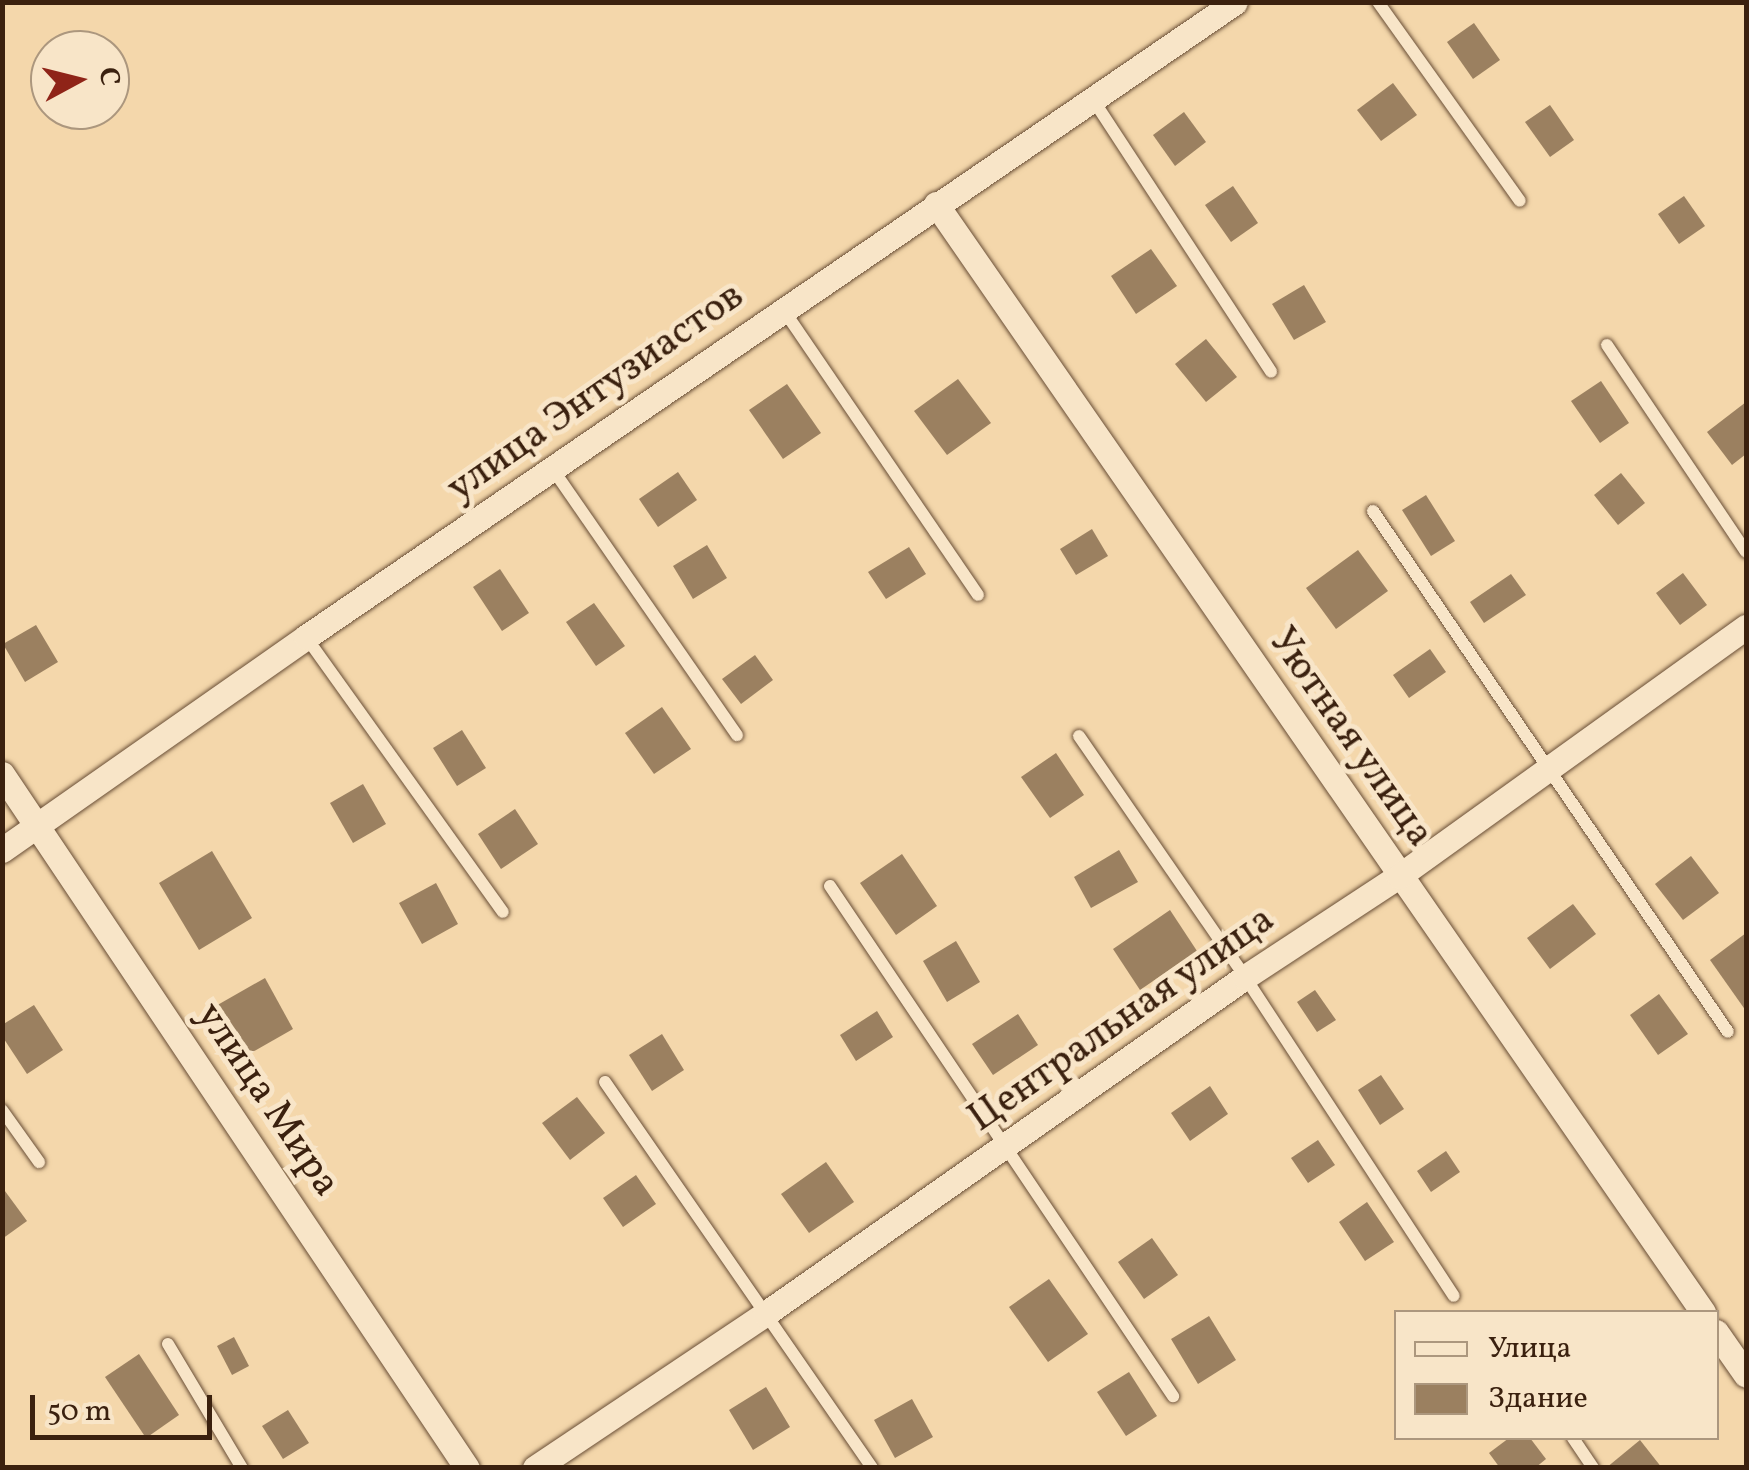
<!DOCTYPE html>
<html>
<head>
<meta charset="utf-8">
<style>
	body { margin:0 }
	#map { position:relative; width:1749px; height:1470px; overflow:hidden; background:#f4d7ab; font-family:Vollkorn,serif }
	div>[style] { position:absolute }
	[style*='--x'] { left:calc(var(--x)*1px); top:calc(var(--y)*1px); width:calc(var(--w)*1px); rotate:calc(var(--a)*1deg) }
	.building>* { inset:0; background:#9b8060 }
	.roads { filter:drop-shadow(0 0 2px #694e36) drop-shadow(0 0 2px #694e36) }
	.service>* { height:12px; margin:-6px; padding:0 6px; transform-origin:6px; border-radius:6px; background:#f8e5c8 }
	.minor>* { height:25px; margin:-12.5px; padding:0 12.5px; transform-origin:12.5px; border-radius:12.5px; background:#f8e5c8 }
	span { translate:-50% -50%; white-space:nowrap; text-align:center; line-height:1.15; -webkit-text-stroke:10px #f8e5c8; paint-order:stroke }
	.street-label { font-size:40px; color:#3b210f }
	.frame { position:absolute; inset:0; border:5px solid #3b210f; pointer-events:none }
	.legend { position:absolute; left:1394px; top:1310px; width:325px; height:130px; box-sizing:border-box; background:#f8e5c8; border:2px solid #ac977e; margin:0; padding:12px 18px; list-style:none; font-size:30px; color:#3b210f }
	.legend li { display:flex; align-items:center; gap:20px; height:50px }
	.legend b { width:50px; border:2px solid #ac977e }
	.north { position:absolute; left:30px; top:30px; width:100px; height:100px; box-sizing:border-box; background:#f8e5c8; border:2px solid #ac977e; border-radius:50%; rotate:83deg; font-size:28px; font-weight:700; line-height:40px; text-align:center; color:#3b210f }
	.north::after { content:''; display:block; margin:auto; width:35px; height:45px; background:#8f2418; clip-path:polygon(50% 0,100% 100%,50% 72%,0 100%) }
	.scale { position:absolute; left:30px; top:1395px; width:182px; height:45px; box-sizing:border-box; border:5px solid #3b210f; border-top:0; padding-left:12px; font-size:30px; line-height:35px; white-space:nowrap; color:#3b210f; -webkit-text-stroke:8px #f8e5c8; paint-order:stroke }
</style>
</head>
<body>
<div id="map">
	<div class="building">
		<div style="clip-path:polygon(1474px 23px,1500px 60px,1473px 79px,1447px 42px)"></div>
		<div style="clip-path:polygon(1393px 83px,1417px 115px,1381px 141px,1357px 110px)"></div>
		<div style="clip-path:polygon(1550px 105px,1574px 140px,1550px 157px,1525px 122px)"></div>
		<div style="clip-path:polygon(1184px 112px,1206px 142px,1175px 166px,1153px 135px)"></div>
		<div style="clip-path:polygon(1233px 186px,1258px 223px,1231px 242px,1205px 205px)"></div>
		<div style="clip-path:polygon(1684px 196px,1705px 226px,1679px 244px,1658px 214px)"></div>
		<div style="clip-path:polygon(1151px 249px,1177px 286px,1136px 314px,1111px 276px)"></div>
		<div style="clip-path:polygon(1304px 285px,1326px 322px,1294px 340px,1272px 304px)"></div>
		<div style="clip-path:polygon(1206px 339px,1237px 377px,1206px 402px,1175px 364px)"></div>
		<div style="clip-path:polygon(958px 379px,991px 423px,947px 455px,914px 411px)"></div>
		<div style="clip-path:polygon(1601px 381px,1629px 423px,1600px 443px,1571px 401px)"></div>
		<div style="clip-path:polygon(787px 384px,821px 433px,783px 459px,749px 410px)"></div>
		<div style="clip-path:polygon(1746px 402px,1746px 454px,1732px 465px,1707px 432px)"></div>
		<div style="clip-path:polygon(678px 472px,697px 500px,658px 527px,639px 499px)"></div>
		<div style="clip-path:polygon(1621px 473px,1645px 503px,1618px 525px,1594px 495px)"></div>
		<div style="clip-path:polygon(1426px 495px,1455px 541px,1431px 556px,1402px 510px)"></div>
		<div style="clip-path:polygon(1092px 529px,1108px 556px,1076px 575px,1060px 549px)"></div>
		<div style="clip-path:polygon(707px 545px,727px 578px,693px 599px,673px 566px)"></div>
		<div style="clip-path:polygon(909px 547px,926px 574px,886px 599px,868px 572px)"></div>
		<div style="clip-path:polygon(1358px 550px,1388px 591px,1336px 629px,1306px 588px)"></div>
		<div style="clip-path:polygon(500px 569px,529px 613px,502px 631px,473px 587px)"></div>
		<div style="clip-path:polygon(1683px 573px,1707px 605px,1680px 625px,1656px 593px)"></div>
		<div style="clip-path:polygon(1511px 574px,1526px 595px,1484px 623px,1470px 602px)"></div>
		<div style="clip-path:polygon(594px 603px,625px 646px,596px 666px,566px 622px)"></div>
		<div style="clip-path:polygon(36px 625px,58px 662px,25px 682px,3px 644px)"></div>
		<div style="clip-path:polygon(1430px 649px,1446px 672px,1409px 698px,1393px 675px)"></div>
		<div style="clip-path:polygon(755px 655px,773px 680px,741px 704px,722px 679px)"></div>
		<div style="clip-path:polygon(662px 707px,691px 749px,654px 774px,625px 733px)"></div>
		<div style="clip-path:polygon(462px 730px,486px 768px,457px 786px,433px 748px)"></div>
		<div style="clip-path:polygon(1056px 753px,1084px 795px,1050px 818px,1021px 777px)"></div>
		<div style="clip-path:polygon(363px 784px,386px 824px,353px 843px,330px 803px)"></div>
		<div style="clip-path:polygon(515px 809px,538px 844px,501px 869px,478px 834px)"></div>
		<div style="clip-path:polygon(1119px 850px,1138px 882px,1091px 908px,1074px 877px)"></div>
		<div style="clip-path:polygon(212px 851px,252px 918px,199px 950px,159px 883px)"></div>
		<div style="clip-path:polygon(902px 854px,937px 906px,896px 935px,860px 883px)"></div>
		<div style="clip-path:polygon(1691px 856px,1719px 893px,1683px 920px,1655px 884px)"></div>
		<div style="clip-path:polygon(436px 883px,458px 924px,422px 944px,399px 903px)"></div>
		<div style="clip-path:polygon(1573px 904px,1596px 934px,1550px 969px,1527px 938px)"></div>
		<div style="clip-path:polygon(1170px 910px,1197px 951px,1140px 990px,1113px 949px)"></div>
		<div style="clip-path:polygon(1746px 933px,1746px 1011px,1710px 960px)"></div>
		<div style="clip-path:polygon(956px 941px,980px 982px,947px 1002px,923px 961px)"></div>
		<div style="clip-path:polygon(265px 978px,293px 1029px,242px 1058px,214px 1007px)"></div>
		<div style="clip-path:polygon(1315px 990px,1336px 1020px,1317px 1032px,1297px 1002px)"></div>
		<div style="clip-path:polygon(1659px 994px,1688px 1034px,1658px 1055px,1630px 1015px)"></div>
		<div style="clip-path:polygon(34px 1005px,63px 1050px,27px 1074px,2px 1036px,2px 1025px)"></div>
		<div style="clip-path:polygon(877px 1011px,893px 1037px,856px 1061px,840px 1035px)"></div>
		<div style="clip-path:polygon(1018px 1014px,1038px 1045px,993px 1075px,972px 1044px)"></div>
		<div style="clip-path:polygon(662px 1034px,684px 1070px,652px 1091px,629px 1055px)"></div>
		<div style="clip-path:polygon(1381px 1075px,1404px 1109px,1380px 1125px,1358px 1090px)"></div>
		<div style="clip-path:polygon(1210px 1086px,1228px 1114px,1190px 1141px,1171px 1113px)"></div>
		<div style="clip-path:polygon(577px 1097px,605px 1133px,570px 1160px,542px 1123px)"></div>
		<div style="clip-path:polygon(1318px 1140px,1335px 1165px,1308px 1183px,1291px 1158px)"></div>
		<div style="clip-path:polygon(1446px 1151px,1460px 1172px,1431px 1192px,1417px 1171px)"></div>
		<div style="clip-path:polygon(826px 1162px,854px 1202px,809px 1233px,781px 1194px)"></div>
		<div style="clip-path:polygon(636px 1175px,656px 1204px,623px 1227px,603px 1198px)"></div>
		<div style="clip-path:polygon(2px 1187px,27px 1221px,2px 1239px)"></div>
		<div style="clip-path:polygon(1367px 1202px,1394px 1242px,1365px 1261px,1339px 1222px)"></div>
		<div style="clip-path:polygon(1152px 1238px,1178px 1275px,1144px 1299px,1118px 1262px)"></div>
		<div style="clip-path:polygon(1049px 1279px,1088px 1334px,1048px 1362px,1009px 1307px)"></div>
		<div style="clip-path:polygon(1209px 1316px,1236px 1360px,1198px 1384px,1171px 1339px)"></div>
		<div style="clip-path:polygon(234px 1337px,249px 1366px,232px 1375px,217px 1346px)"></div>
		<div style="clip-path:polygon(139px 1354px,179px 1415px,146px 1438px,105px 1377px)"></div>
		<div style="clip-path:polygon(1129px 1372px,1157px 1416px,1126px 1436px,1097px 1392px)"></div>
		<div style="clip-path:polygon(766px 1387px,790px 1427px,753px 1450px,729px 1410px)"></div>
		<div style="clip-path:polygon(912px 1399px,933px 1437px,895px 1458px,874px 1420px)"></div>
		<div style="clip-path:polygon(288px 1410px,309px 1443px,283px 1459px,262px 1426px)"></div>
		<div style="clip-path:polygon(1509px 1438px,1530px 1438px,1546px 1459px,1535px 1468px,1500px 1468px,1489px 1453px)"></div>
		<div style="clip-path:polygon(1640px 1440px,1662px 1468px,1606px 1468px)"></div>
	</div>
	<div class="roads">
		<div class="service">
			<div style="--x:1378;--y:2;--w:244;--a:54.5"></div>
			<div style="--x:1092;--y:98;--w:327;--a:56.8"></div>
			<div style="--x:783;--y:309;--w:346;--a:55.7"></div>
			<div style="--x:1607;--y:345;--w:249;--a:56.1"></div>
			<div style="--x:552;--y:468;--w:325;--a:55.3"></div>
			<div style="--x:1373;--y:511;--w:630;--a:55.73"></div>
			<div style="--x:306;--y:637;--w:338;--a:54.4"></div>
			<div style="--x:1079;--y:736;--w:293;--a:55.4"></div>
			<div style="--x:1245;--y:977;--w:381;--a:56.8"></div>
			<div style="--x:830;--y:886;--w:615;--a:56.08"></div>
			<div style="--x:605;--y:1082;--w:469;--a:55.3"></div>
			<div style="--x:2;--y:1110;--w:64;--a:54.6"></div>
			<div style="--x:168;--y:1344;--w:144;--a:59.2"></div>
			<div style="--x:1573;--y:1438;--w:36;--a:56"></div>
		</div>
		<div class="minor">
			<div style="--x:936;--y:204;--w:1348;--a:55.31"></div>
			<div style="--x:2;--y:774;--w:835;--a:56.18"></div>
			<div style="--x:2;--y:850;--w:371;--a:-35"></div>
			<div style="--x:306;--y:637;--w:1125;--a:-34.35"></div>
			<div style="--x:1716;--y:1332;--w:52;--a:55.1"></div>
			<div style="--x:535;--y:1468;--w:277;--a:-33.8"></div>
			<div style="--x:765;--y:1314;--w:586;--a:-35.07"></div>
			<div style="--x:1245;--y:977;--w:184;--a:-33.3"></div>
			<div style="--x:1399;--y:876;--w:427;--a:-35.7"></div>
		</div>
	</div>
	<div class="street-label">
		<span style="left:596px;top:393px;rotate:-35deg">улица Энтузиастов</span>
		<span style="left:1350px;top:738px;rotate:55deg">Уютная улица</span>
		<span style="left:1122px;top:1020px;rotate:-35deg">Центральная улица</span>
		<span style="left:267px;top:1100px;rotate:56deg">улица Мира</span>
	</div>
	<div class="frame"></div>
	<ul class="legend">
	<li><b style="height:12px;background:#f8e5c8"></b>Улица</li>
	<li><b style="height:28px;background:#9b8060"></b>Здание</li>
	</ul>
	<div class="north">С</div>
	<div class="scale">50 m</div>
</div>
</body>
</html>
